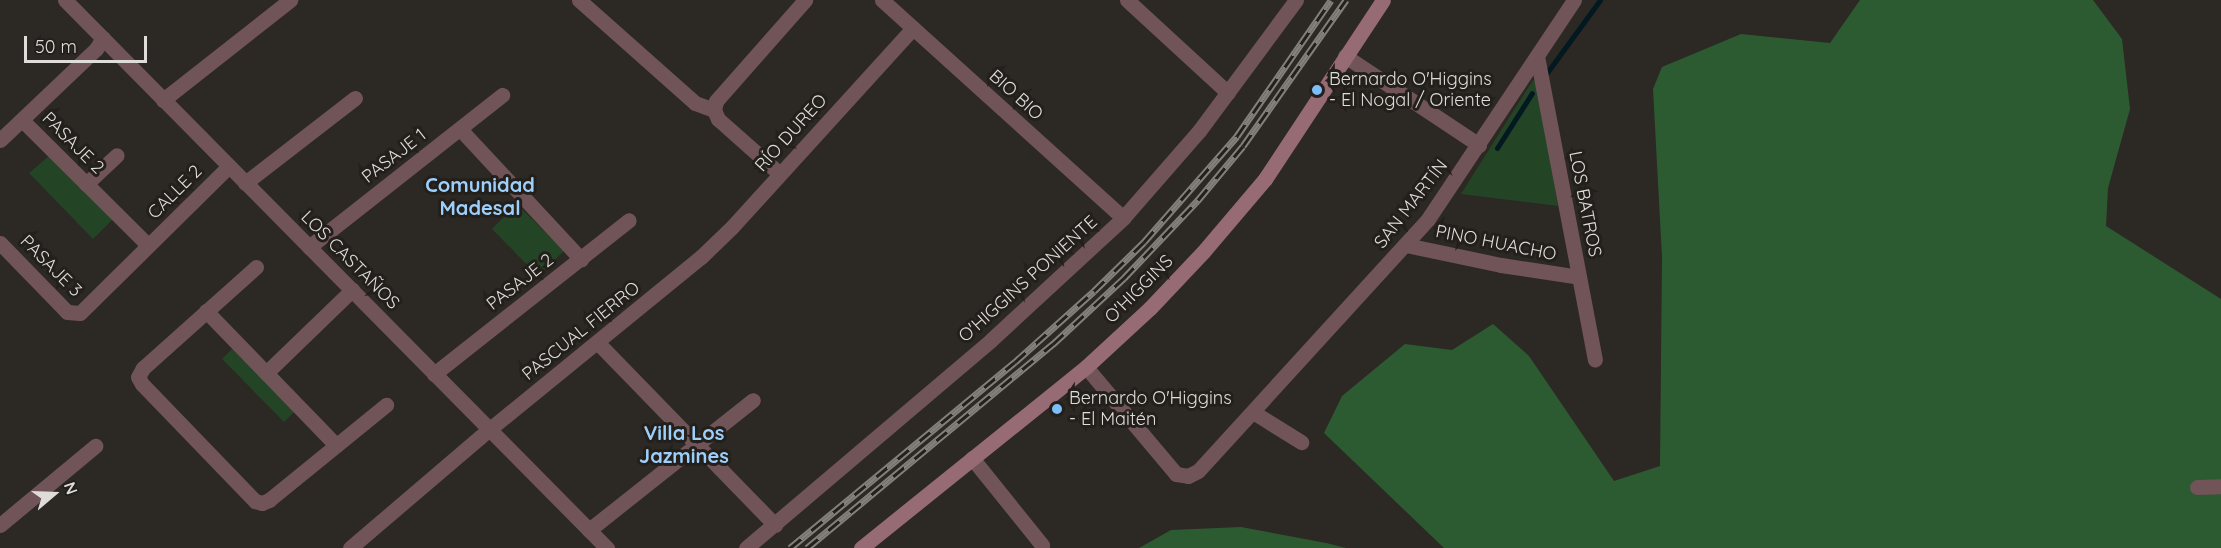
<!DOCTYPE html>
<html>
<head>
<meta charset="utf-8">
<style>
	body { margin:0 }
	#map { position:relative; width:2221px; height:548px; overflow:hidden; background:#2c2824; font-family:Quicksand,sans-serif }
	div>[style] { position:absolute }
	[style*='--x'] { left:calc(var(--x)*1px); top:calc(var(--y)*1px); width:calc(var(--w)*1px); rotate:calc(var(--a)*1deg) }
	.green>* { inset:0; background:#244426 }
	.forest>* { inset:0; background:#2d5b31 }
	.stream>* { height:5px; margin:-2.5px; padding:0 2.5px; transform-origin:2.5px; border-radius:2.5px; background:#021920 }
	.street>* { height:15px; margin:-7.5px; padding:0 7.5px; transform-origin:7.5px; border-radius:7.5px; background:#705458 }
	.secondary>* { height:15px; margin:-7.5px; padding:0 7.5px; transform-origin:7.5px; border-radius:7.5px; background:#976b73 }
	.rail>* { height:7px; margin-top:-3.5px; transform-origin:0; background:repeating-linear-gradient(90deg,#231f1b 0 14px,#83807c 0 28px); box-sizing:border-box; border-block:2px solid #83807c }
	.dots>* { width:16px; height:16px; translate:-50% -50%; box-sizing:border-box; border:3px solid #231f1b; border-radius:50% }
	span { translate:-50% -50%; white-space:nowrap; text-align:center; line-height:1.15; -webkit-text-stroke:6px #231f1b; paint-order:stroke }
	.poi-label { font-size:18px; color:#dfddda }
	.left { translate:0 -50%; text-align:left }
	.street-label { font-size:18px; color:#dfddda }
	.neighbourhood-label { font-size:20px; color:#9ecffb; font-weight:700 }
	.north { position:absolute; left:24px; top:464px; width:60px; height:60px; -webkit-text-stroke:4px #231f1b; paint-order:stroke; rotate:71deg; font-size:16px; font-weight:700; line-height:24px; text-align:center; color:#dfddda }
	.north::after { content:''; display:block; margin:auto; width:21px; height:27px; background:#dfddda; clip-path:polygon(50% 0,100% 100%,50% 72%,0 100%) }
	.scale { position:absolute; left:24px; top:36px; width:123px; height:27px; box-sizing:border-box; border:3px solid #dfddda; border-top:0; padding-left:8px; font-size:18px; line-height:21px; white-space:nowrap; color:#dfddda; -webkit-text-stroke:4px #231f1b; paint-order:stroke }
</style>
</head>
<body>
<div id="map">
	<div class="green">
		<div style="clip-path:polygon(1533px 80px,1538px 83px,1558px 206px,1461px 194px)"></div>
		<div style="clip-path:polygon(49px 156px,113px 219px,93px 239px,29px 173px)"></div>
		<div style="clip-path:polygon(517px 204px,564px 251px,538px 276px,492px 229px)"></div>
		<div style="clip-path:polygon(233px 348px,295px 411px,284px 422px,222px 359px)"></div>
	</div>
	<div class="forest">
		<div style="clip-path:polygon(1860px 0,2093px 0,2122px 39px,2130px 109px,2108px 188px,2106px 226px,2221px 299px,2221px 548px,1444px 548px,1324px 433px,1342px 396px,1405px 344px,1452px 350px,1493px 324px,1529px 356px,1614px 481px,1660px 466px,1662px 257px,1653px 89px,1662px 67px,1741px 34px,1830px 43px)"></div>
		<div style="clip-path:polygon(1241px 527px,1326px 543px,1346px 548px,1139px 548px,1171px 530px)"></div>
	</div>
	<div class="stream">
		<div style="--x:1546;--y:74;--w:92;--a:-53.9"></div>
		<div style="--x:1497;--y:148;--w:65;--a:-57.5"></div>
	</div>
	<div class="street">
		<div style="--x:65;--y:0;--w:771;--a:45.32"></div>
		<div style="--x:579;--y:0;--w:155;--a:41.6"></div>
		<div style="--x:695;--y:103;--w:20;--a:20"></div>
		<div style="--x:882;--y:0;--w:325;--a:42.1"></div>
		<div style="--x:1127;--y:0;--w:137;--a:42.6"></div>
		<div style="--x:1345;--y:56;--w:161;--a:33.6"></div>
		<div style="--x:1537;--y:56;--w:309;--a:79.2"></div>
		<div style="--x:163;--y:100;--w:162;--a:-38.2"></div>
		<div style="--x:714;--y:110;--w:9;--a:-77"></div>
		<div style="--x:716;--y:101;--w:135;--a:-48.6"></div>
		<div style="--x:714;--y:110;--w:10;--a:66"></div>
		<div style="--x:718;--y:119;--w:83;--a:41.6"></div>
		<div style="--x:22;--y:120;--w:177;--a:44.8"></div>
		<div style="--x:460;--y:129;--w:178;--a:47.1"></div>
		<div style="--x:0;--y:140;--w:132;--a:-43.5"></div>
		<div style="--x:96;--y:49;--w:13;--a:-58"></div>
		<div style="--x:245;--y:183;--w:139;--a:-37.7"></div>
		<div style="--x:86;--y:184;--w:42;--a:-43.1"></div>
		<div style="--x:0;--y:243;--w:96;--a:45.8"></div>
		<div style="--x:67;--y:312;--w:13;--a:4"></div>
		<div style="--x:80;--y:313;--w:209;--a:-44.6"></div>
		<div style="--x:1406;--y:245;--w:97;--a:11.9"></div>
		<div style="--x:1501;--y:265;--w:79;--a:8.7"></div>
		<div style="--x:309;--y:247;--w:246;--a:-38.2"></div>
		<div style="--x:256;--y:267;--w:152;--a:138.2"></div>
		<div style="--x:143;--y:368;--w:10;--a:119"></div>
		<div style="--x:138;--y:377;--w:8;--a:60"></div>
		<div style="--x:142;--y:384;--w:163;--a:46"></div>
		<div style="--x:255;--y:501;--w:7;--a:16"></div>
		<div style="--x:262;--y:503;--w:8;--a:-23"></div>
		<div style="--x:269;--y:500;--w:151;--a:-39.1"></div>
		<div style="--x:206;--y:311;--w:187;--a:45.9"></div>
		<div style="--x:598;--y:343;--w:254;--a:45.8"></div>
		<div style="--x:1086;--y:367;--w:140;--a:49.9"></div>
		<div style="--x:1176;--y:474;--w:12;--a:9"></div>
		<div style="--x:1188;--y:476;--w:11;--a:-27"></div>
		<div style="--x:1198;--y:471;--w:341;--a:-47.6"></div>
		<div style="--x:1428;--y:219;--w:263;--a:-56.3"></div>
		<div style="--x:266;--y:373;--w:120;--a:-44"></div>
		<div style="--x:434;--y:374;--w:248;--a:-38.3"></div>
		<div style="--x:1253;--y:412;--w:57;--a:32"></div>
		<div style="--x:972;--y:458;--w:112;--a:51.2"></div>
		<div style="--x:2197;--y:487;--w:24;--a:-2"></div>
		<div style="--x:0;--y:525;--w:124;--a:-39.7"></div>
		<div style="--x:589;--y:530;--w:209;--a:-38.4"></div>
		<div style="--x:350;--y:548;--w:171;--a:-40.5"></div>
		<div style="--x:480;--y:437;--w:285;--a:-39.2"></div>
		<div style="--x:701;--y:257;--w:43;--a:-44.1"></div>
		<div style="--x:732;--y:227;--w:269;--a:-47.7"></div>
		<div style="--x:746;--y:548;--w:321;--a:-40.3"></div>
		<div style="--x:991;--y:340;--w:180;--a:-42.7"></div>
		<div style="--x:1123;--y:218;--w:116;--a:-48.9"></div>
		<div style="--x:1199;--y:131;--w:163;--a:-53.5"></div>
	</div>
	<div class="secondary">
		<div style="--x:861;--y:548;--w:289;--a:-38.8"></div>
		<div style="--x:1086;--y:367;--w:87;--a:-42.7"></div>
		<div style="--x:1150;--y:308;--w:77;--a:-46.6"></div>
		<div style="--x:1203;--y:252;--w:96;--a:-49.7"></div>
		<div style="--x:1265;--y:179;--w:214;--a:-56.6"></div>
	</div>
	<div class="rail">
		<div style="--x:790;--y:548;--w:292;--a:-39.6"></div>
		<div style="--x:1015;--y:362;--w:106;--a:-41.9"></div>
		<div style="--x:1094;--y:291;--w:70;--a:-44.4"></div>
		<div style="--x:1144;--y:242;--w:141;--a:-48.7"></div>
		<div style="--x:1237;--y:136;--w:165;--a:-55.3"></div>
		<div style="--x:807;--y:548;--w:320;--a:-39.7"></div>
		<div style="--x:1053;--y:344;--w:97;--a:-42.9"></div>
		<div style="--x:1124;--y:278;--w:108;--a:-46.5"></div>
		<div style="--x:1198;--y:200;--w:70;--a:-50.2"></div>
		<div style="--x:1243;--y:146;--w:179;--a:-54.8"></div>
	</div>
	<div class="dots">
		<div style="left:1317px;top:90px;background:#7bbef8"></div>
		<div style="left:1057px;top:409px;background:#7bbef8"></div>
	</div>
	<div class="poi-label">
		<span class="left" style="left:1329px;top:90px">Bernardo O'Higgins<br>- El Nogal / Oriente</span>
		<span class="left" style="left:1069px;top:409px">Bernardo O'Higgins<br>- El Maitén</span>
	</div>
	<div class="street-label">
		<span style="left:1016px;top:95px;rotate:42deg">BIO BIO</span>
		<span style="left:791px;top:133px;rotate:-48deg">RÍO DUREO</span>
		<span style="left:73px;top:143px;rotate:45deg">PASAJE 2</span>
		<span style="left:394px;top:156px;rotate:-38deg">PASAJE 1</span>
		<span style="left:175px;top:192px;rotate:-45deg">CALLE 2</span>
		<span style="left:1411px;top:204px;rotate:-52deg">SAN MARTÍN</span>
		<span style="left:1585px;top:204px;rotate:79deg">LOS BATROS</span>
		<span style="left:1496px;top:243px;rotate:11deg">PINO HUACHO</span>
		<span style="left:350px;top:260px;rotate:45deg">LOS CASTAÑOS</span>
		<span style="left:51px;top:266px;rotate:45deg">PASAJE 3</span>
		<span style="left:1028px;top:279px;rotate:-42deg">O'HIGGINS PONIENTE</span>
		<span style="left:520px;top:282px;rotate:-38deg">PASAJE 2</span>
		<span style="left:1139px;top:289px;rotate:-45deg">O'HIGGINS</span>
		<span style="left:581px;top:331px;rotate:-39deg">PASCUAL FIERRO</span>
	</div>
	<div class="neighbourhood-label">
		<span style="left:480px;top:196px">Comunidad<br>Madesal</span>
		<span style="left:684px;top:444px">Villa Los<br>Jazmines</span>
	</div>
	<div class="north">N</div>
	<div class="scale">50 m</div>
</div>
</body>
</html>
